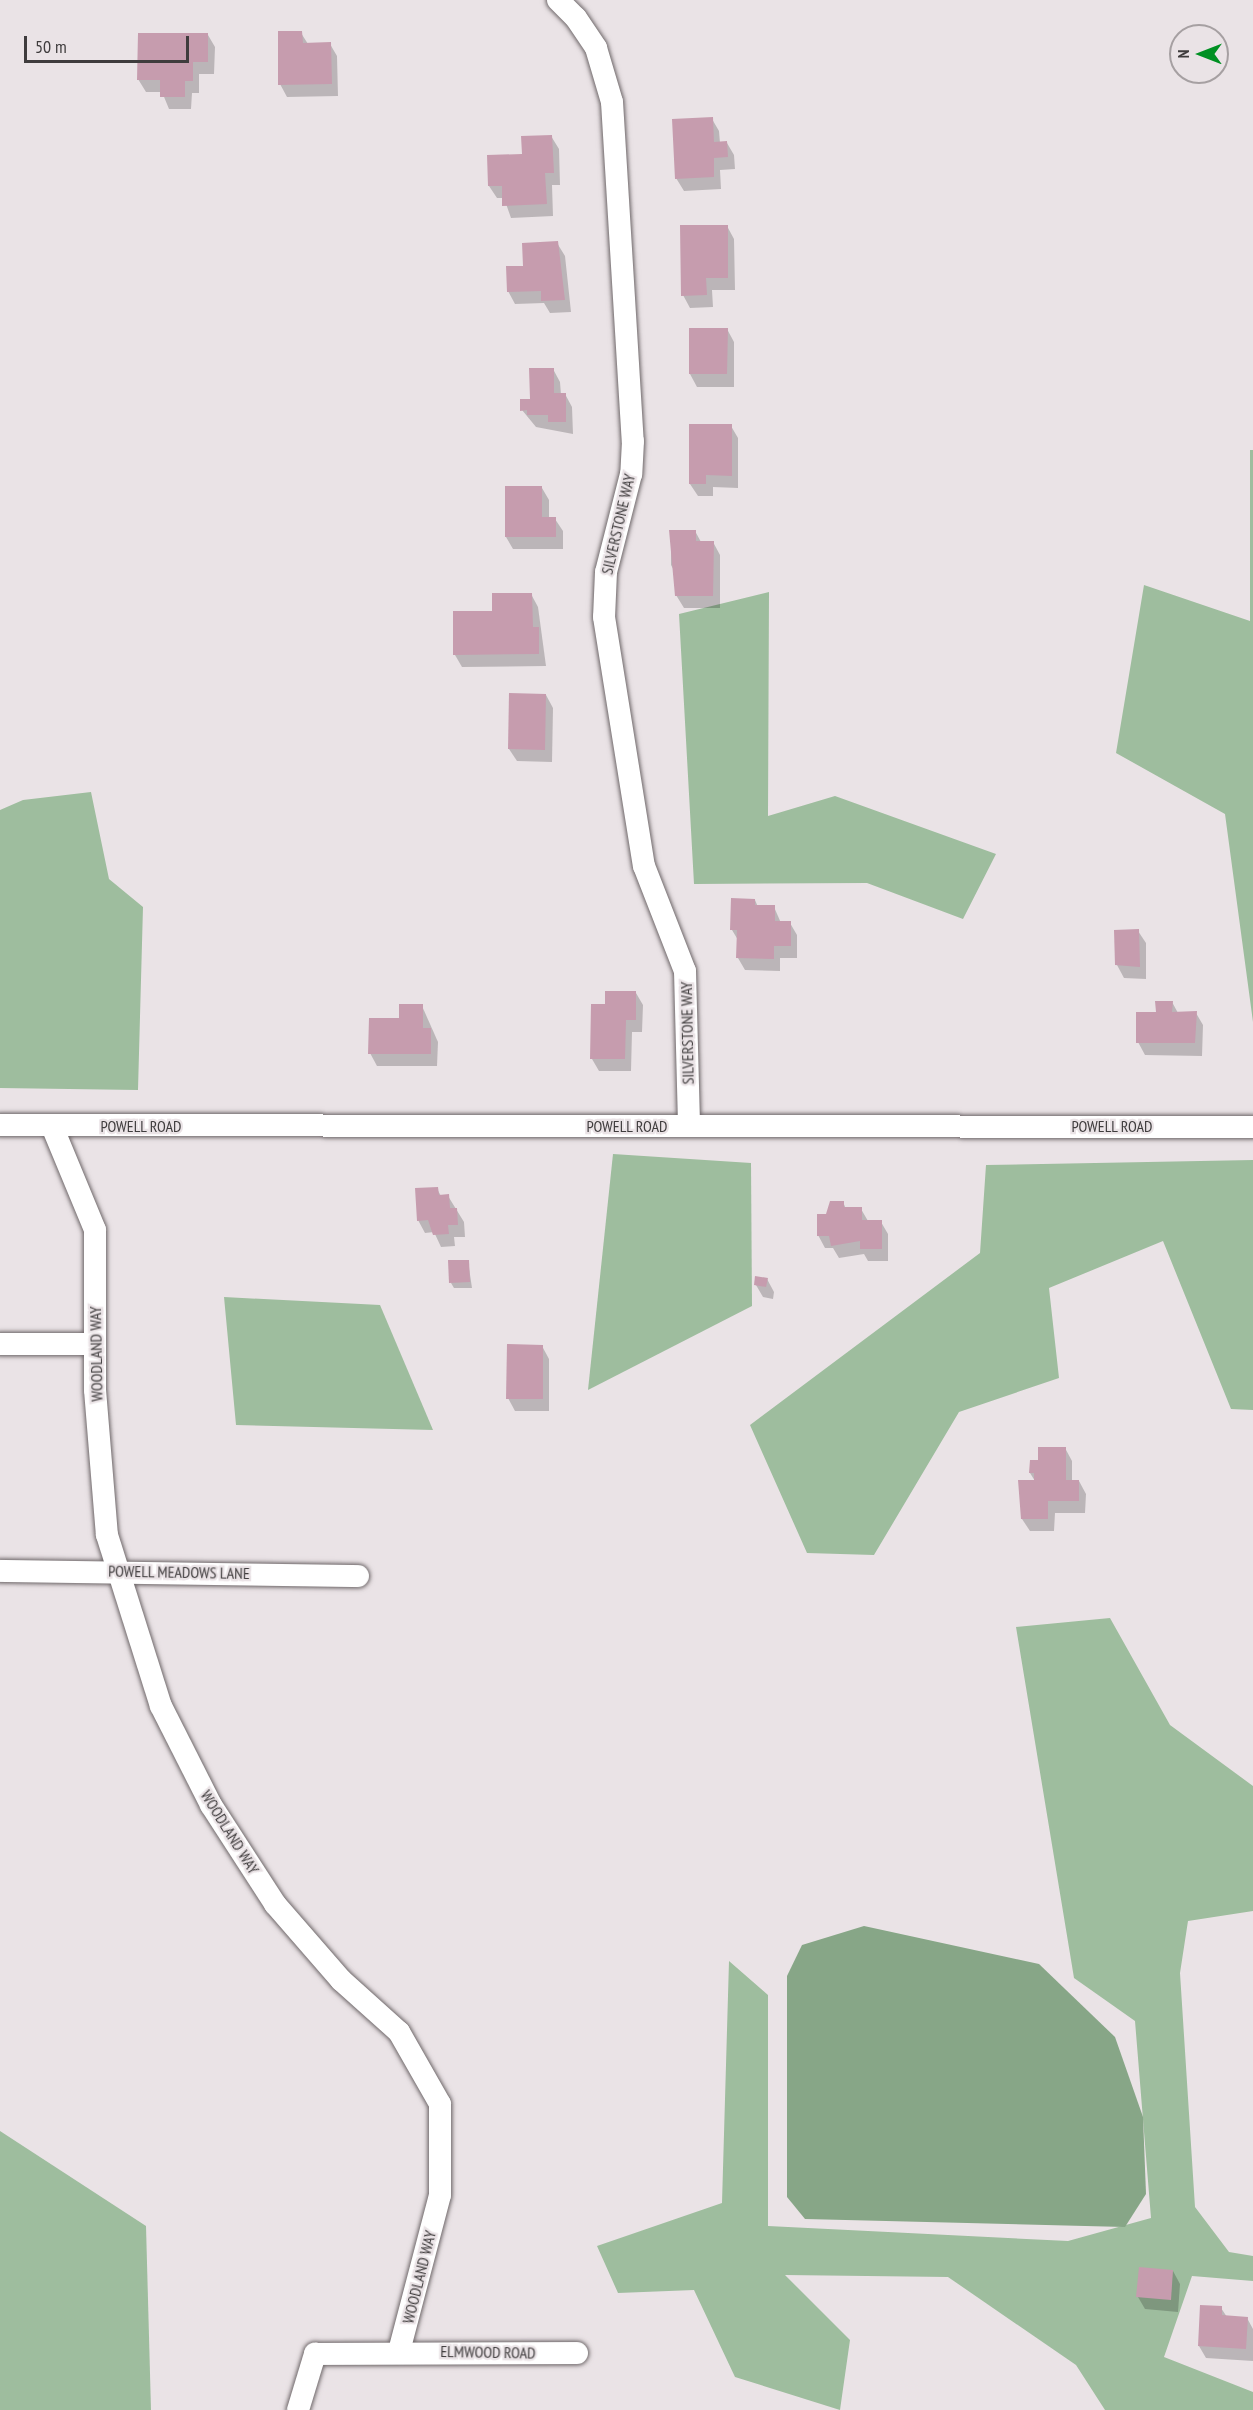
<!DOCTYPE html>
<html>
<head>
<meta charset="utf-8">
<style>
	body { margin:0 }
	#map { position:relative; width:1253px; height:2410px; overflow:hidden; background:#eae3e6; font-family:"PT Sans Narrow",sans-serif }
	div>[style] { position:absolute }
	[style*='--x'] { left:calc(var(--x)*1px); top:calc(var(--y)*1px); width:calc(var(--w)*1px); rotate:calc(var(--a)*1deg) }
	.forest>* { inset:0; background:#9ebd9e }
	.water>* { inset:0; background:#87a687 }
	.shadow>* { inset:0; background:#0003 }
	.building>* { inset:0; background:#c69cae }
	.roads { filter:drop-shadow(0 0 2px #6f686a) drop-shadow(0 0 2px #6f686a) }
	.street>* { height:22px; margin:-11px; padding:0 11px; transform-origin:11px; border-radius:11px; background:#fff }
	span { translate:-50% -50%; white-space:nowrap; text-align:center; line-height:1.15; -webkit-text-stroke:4.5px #eae3e6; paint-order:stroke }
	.street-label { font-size:16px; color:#3f3c3d }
	.north { position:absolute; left:1169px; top:24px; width:60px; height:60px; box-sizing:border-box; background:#eae3e6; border:2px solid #a6a0a2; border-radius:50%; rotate:270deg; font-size:16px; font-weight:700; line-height:24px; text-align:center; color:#3f3c3d }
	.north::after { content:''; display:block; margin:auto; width:21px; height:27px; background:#009023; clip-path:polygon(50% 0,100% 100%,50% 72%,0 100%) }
	.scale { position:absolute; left:24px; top:36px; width:165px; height:27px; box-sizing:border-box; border:3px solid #3f3c3d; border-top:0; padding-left:8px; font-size:18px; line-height:21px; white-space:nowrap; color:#3f3c3d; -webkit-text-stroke:4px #eae3e6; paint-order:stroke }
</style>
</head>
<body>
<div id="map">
	<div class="forest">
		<div style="clip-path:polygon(1250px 450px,1253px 450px,1253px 1022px,1225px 814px,1116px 753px,1144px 585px,1250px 621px)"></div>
		<div style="clip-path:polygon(769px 592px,768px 816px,835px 796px,996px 854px,963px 919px,867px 883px,694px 884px,679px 614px)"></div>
		<div style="clip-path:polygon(91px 792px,109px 879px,143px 907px,138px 1090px,0 1088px,0 810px,23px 800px)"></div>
		<div style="clip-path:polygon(613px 1154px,751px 1163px,752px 1306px,588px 1390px)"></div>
		<div style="clip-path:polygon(1253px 1160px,1253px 1410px,1231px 1409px,1163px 1241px,1049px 1288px,1059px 1378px,959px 1412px,874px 1555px,807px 1553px,750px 1425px,980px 1253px,986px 1165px)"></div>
		<div style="clip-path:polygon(224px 1297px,380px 1305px,433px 1430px,236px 1425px)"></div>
		<div style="clip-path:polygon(1110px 1618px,1170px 1725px,1253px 1786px,1253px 1911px,1188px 1921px,1180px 1973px,1195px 2207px,1229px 2252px,1253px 2256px,1253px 2281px,1192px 2276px,1164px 2357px,1253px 2392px,1253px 2410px,1105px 2410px,1076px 2365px,948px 2277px,785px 2275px,850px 2340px,840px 2410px,735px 2377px,694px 2290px,618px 2293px,597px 2246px,722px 2203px,729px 1961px,768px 1995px,768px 2226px,1068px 2241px,1151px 2218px,1135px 2021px,1074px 1978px,1016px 1627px)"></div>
		<div style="clip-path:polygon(0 2131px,146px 2226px,151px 2410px,0 2410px)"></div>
	</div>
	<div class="water">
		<div style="clip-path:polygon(864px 1926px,1039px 1964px,1115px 2037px,1143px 2117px,1146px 2194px,1125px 2227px,805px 2219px,787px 2197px,787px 1976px,802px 1945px)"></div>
	</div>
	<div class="shadow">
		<div style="clip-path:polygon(301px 33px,308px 44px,330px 44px,337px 56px,338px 96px,287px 97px,280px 84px)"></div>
		<div style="clip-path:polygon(208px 35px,215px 47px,214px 74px,199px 74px,199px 93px,192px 93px,191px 109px,169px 109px,162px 92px,146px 92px,138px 79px)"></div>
		<div style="clip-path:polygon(712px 119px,719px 131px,720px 143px,727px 143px,734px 155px,735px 169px,720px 170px,721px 189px,684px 191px,676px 178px)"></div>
		<div style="clip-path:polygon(551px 136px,559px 149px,560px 185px,552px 185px,553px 216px,511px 218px,504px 198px,497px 198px,489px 186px)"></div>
		<div style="clip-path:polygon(727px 226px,734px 239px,735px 290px,712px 290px,713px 307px,690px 308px,683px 295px)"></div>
		<div style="clip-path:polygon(557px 243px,565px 256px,571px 312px,550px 313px,544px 303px,515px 304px,508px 291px,524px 267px)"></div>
		<div style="clip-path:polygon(690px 329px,727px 329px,734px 342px,734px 387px,697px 387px,690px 374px)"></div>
		<div style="clip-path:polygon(553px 369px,560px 382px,561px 395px,565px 394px,572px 407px,573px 434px,536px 427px,522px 410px)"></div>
		<div style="clip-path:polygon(731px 426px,738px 438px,738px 488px,713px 487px,713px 496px,698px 496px,690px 484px)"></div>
		<div style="clip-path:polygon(542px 488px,549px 500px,549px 519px,555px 519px,563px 531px,563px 549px,513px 549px,506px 537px)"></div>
		<div style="clip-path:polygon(671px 531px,695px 531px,701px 542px,713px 542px,720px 555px,720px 608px,684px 608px,676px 595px,676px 574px,671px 565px)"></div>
		<div style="clip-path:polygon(531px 594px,538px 607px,546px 666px,462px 667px,455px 655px,494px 612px)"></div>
		<div style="clip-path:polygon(546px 695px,553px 708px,552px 762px,517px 761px,509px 749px)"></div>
		<div style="clip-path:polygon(755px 900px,758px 907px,774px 907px,781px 923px,790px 923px,797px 935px,797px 958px,780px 958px,780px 971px,745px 970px,738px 958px,738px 940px,732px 930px)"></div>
		<div style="clip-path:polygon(1138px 931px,1146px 943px,1146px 979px,1124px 978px,1117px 965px)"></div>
		<div style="clip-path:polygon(636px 993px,643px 1005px,642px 1032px,632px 1032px,631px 1071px,599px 1071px,592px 1059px,606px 1005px)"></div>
		<div style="clip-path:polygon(1172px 1002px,1178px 1013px,1196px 1013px,1203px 1025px,1202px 1056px,1145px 1055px,1138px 1042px,1157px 1013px)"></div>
		<div style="clip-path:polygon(422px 1006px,438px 1042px,437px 1066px,377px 1066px,370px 1053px,401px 1019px)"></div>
		<div style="clip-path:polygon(437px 1189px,441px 1196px,448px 1196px,464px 1222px,465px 1237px,454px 1237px,455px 1246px,441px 1247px,434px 1232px,425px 1233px,418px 1220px)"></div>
		<div style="clip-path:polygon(843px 1202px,846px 1209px,861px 1209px,868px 1221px,881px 1222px,888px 1234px,888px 1261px,868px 1261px,864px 1254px,839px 1258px,833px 1248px,825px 1248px,818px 1235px,827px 1215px)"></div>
		<div style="clip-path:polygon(468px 1261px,472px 1288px,454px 1288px,451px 1283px)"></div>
		<div style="clip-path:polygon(767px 1279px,774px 1292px,773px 1299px,763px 1297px,756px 1285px)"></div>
		<div style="clip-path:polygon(542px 1346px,549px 1359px,549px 1411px,515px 1411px,508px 1398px)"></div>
		<div style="clip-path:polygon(1065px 1448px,1072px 1461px,1072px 1481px,1079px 1481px,1086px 1494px,1085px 1513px,1055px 1513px,1054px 1531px,1030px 1531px,1022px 1519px,1035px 1481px,1030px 1473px,1039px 1462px)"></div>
		<div style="clip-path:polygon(1173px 2271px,1180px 2284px,1178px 2312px,1145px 2309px,1138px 2297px)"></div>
		<div style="clip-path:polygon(1221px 2308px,1227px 2317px,1247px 2318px,1253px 2329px,1253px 2361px,1206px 2358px,1199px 2346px)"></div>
	</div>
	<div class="building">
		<div style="clip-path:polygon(278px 31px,302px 31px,303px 43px,331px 42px,332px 84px,278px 85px)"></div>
		<div style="clip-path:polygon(138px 33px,208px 33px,208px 62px,193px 62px,193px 81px,185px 81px,185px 97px,160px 97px,160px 80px,137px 80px)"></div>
		<div style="clip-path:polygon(713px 117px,714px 142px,727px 141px,728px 157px,714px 158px,714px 177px,675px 179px,672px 119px)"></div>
		<div style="clip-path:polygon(552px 135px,554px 173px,545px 173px,547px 204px,502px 206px,502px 186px,488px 186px,487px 155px,522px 154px,521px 136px)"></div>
		<div style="clip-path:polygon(680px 225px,728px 225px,728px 278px,706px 278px,707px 295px,681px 296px)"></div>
		<div style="clip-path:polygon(558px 241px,565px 300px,541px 301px,541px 291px,507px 292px,506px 266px,523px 266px,522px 243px)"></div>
		<div style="clip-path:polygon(689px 328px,728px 328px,727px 374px,689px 374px)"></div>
		<div style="clip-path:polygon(529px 368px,554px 368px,554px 393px,566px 393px,566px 422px,548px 422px,548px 415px,527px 415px,527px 410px,520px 411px,520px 399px,530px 399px)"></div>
		<div style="clip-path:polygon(689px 424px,732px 424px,732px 476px,706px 475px,706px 484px,689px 484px)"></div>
		<div style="clip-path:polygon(505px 486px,542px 486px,542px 517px,556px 517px,556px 537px,505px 537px)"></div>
		<div style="clip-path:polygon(669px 530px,696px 530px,696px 541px,714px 541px,713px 596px,675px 596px)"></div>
		<div style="clip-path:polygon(492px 593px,532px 593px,533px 627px,539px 627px,539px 654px,453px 655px,453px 611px,492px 611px)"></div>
		<div style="clip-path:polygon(509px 693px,546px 694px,545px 750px,508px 749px)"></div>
		<div style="clip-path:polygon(731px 898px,755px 899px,755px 905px,775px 905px,775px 921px,791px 921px,791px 946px,774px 946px,774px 959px,736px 958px,737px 930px,730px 930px)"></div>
		<div style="clip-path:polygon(1139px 929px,1140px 967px,1115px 965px,1114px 930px)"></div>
		<div style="clip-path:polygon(605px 991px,636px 991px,636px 1020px,626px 1020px,625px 1059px,590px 1059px,591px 1004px,605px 1004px)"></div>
		<div style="clip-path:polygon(1155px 1001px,1173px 1001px,1172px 1012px,1197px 1011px,1195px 1043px,1136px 1043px,1136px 1012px,1156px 1012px)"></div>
		<div style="clip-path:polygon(399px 1004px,423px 1004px,423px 1028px,431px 1028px,431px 1054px,368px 1054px,369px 1018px,399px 1018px)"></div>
		<div style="clip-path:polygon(438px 1187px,439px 1195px,449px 1194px,450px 1208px,457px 1208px,458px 1225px,448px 1225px,449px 1234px,433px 1235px,428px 1220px,417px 1221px,415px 1188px)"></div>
		<div style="clip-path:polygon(830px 1201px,844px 1201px,844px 1207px,862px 1207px,862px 1220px,882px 1220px,882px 1249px,860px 1249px,860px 1241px,831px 1246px,829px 1236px,817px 1236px,817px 1214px,826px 1214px)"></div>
		<div style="clip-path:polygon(448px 1260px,469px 1260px,470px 1282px,449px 1283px)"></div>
		<div style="clip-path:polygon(755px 1276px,768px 1278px,766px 1287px,754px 1285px)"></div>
		<div style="clip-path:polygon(507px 1344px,543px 1345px,543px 1399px,506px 1399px)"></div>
		<div style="clip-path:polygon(1038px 1447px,1066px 1447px,1066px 1480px,1079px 1480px,1079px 1501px,1048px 1501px,1048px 1519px,1021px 1519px,1018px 1480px,1034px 1480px,1034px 1473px,1029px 1473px,1030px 1460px,1038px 1460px)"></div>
		<div style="clip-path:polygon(1139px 2267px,1173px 2270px,1171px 2300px,1136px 2297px)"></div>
		<div style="clip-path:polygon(1200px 2305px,1222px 2306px,1222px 2315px,1248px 2317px,1246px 2349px,1198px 2346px)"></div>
	</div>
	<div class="roads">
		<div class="street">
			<div style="--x:558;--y:0;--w:25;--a:45"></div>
			<div style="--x:576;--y:18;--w:36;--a:56"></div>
			<div style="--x:596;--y:48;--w:56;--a:73.5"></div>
			<div style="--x:612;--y:102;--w:340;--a:86.5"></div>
			<div style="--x:633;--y:441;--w:33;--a:93"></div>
			<div style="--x:631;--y:474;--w:101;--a:104.3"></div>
			<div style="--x:606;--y:572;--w:45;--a:92.5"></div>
			<div style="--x:604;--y:617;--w:252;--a:80.9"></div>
			<div style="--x:644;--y:866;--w:113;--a:68.7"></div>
			<div style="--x:685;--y:971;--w:155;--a:88.5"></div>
			<div style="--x:0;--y:1125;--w:1253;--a:0.09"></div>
			<div style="--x:52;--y:1126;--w:113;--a:67.5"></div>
			<div style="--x:95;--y:1230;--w:160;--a:90"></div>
			<div style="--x:95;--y:1390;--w:145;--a:85.3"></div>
			<div style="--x:107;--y:1535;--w:179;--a:72.5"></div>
			<div style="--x:161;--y:1706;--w:111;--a:63.2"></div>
			<div style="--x:211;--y:1805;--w:118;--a:57.1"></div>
			<div style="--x:275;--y:1904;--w:101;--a:49"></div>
			<div style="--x:341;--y:1980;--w:78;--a:41.9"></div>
			<div style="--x:399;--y:2032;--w:83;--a:60.3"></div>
			<div style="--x:440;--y:2104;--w:91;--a:90"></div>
			<div style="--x:440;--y:2195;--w:161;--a:104.7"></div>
			<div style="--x:0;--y:1344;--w:95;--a:0"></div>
			<div style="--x:0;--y:1571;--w:358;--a:0.8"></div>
			<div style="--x:298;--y:2410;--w:59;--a:-73.1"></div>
			<div style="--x:315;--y:2354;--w:262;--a:-0.2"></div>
		</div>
	</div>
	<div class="street-label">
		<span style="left:618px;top:524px;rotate:-77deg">SILVERSTONE WAY</span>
		<span style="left:687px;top:1033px;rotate:-91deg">SILVERSTONE WAY</span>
		<span style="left:141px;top:1126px">POWELL ROAD</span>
		<span style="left:627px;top:1126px">POWELL ROAD</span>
		<span style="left:1112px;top:1126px">POWELL ROAD</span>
		<span style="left:96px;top:1354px;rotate:-91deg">WOODLAND WAY</span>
		<span style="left:179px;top:1572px;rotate:1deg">POWELL MEADOWS LANE</span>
		<span style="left:230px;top:1832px;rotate:58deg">WOODLAND WAY</span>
		<span style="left:419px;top:2277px;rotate:-76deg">WOODLAND WAY</span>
		<span style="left:488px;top:2352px;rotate:1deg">ELMWOOD ROAD</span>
	</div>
	<div class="north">N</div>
	<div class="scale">50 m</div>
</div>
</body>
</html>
